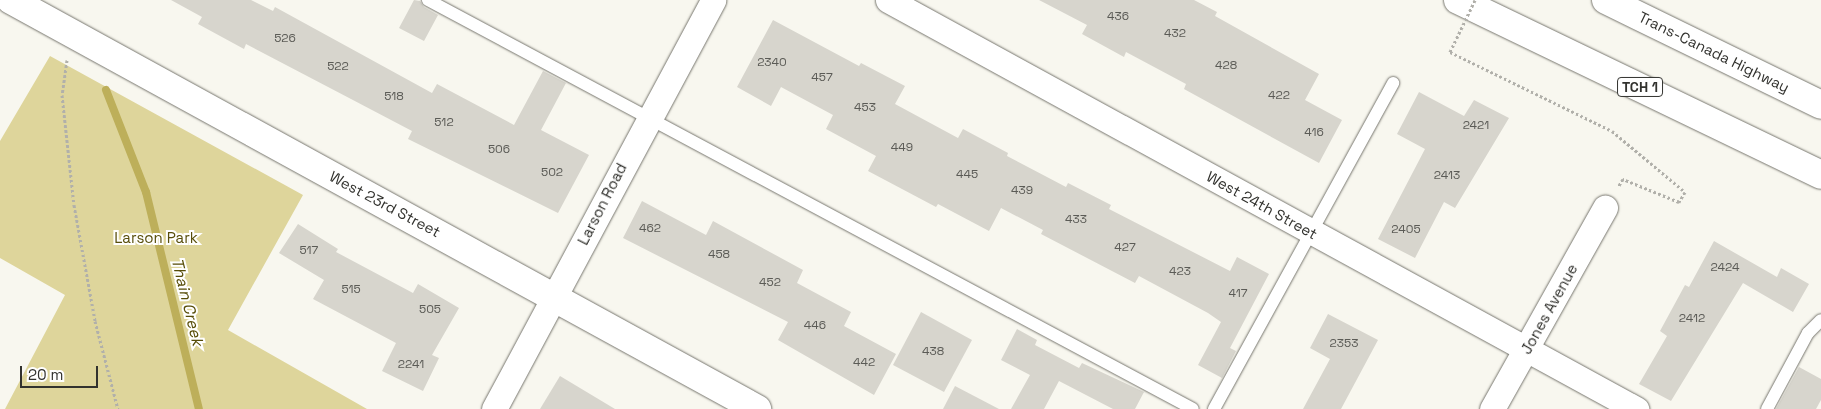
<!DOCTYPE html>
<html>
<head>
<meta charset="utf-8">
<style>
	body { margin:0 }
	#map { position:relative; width:1821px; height:409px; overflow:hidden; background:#f8f7ef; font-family:"Space Grotesk",sans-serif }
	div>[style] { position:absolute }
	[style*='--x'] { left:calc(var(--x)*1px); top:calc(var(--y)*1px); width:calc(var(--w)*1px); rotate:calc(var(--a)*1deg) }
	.green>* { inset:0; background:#ded59b }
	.stream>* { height:8px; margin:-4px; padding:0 4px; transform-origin:4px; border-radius:4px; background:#bdaf5a }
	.building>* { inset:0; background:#d7d5cd }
	.path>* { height:3px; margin-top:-1.5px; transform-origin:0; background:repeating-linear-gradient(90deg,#b1b0aa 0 2.5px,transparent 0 5px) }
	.roads { filter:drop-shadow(0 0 1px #77766e) drop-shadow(0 0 1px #77766e) }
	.lane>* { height:12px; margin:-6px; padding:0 6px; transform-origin:6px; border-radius:6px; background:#fff }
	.street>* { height:25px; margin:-12.5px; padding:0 12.5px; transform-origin:12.5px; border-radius:12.5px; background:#fff }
	.secondary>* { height:28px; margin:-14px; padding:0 14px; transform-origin:14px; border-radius:14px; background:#fff }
	.highway>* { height:28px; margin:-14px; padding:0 14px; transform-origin:14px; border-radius:14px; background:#fff }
	.path-bridge>* { height:3px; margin-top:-1.5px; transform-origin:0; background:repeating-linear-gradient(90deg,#b1b0aa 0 2.5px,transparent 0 5px) }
	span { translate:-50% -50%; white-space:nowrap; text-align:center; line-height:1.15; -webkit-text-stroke:4px #fff; paint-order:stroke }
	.number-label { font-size:12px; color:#5b5b56 }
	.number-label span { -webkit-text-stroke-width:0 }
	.shield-label span { padding:1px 4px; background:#fff; border:1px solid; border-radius:4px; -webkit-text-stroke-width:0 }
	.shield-label { font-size:14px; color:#32322e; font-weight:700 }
	.street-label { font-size:15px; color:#32322e }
	.park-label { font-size:15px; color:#584e0b }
	.water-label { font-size:16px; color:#564c07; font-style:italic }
	.scale { position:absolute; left:20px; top:366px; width:78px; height:22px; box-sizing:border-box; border:2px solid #32322e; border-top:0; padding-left:6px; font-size:15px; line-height:18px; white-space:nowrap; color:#32322e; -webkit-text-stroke:4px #fff; paint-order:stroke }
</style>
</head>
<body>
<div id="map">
	<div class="green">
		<div style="clip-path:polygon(50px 56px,303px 195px,228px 330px,367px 409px,5px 409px,65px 295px,0 258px,0 141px)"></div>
	</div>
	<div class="stream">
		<div style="--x:106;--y:90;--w:110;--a:68.6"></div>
		<div style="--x:146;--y:192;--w:223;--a:76.3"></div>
	</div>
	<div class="building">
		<div style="clip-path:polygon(171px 0,251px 0,273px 11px,275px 7px,432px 93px,437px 84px,514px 125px,543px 71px,566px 83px,541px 130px,589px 155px,558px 213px,408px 139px,412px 131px,351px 99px,246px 44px,244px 49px,198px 24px,202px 17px)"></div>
		<div style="clip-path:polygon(414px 0,420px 1px,424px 7px,438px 15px,424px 41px,399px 28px)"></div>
		<div style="clip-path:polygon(1039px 0,1194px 0,1217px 12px,1215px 16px,1319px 74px,1305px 100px,1342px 120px,1319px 163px,1184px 89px,1186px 84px,1126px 52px,1124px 57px,1082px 34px,1087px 25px)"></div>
		<div style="clip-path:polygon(773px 20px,859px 66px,861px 63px,905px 86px,895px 104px,958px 138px,963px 129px,1008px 153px,1007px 156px,1066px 187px,1068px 183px,1111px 205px,1109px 209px,1230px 271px,1237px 257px,1269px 274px,1230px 348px,1236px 351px,1222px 378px,1198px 365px,1221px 322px,1208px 313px,1139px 276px,1135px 283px,1041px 234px,1043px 230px,1001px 208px,989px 231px,938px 204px,936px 207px,868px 171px,876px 156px,826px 129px,833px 115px,781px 87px,771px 106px,737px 87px)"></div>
		<div style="clip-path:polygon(1419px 92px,1464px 116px,1474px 100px,1509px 118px,1455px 208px,1444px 202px,1415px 258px,1378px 239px,1425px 149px,1397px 134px)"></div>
		<div style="clip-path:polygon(642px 201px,706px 235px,713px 221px,803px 270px,797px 283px,851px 312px,844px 326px,896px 354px,874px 395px,778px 340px,788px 322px,623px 238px)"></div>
		<div style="clip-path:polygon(298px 224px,338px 249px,336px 252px,413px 293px,418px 284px,459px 308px,432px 355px,439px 358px,423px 391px,382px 371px,396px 343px,313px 299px,324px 280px,279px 253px)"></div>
		<div style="clip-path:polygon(1714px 241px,1777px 277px,1781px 268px,1809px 284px,1793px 312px,1743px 283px,1671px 401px,1639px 384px,1667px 336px,1660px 331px,1685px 285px,1689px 287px)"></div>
		<div style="clip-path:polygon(921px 312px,972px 340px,944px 392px,893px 365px)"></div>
		<div style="clip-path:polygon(1328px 314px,1378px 340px,1341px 409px,1303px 409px,1330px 359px,1310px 348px)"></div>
		<div style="clip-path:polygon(1017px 329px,1037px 340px,1035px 345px,1079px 368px,1082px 363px,1144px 392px,1135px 409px,1113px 409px,1059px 381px,1044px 409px,1011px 409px,1030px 375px,1001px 360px)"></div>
		<div style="clip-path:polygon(1799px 367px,1821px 379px,1821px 400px,1816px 409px,1776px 409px)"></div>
		<div style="clip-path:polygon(560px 376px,615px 409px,540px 409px)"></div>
		<div style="clip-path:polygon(955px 386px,999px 409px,943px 409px)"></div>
	</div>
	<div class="path">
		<div style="--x:67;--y:60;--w:35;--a:98"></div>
		<div style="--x:62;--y:95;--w:111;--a:83.8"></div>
		<div style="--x:74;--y:205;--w:118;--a:79.7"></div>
		<div style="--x:95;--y:321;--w:91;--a:75.4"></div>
		<div style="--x:1612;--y:131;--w:95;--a:39.9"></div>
		<div style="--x:1685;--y:192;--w:12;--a:121"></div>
		<div style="--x:1679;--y:202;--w:61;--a:-157.7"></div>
		<div style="--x:1623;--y:179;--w:9;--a:122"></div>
	</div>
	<div class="roads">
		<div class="lane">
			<div style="--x:428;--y:0;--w:867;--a:28.13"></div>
			<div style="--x:1214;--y:409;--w:372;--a:-61.2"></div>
			<div style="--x:1767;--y:409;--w:86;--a:-61.7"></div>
			<div style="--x:1808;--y:333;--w:18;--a:-45"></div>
		</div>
		<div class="street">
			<div style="--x:888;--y:0;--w:853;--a:28.67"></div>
			<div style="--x:494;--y:409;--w:464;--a:-61.8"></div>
			<div style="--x:1492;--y:409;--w:231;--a:-60.7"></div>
		</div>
		<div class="secondary">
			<div style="--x:11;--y:0;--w:851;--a:28.73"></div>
		</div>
		<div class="highway">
			<div style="--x:1458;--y:0;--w:403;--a:25.7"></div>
			<div style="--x:1606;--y:0;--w:239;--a:26"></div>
		</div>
	</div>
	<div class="path-bridge">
		<div style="--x:1475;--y:0;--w:58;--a:115.7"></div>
		<div style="--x:1450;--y:52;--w:180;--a:26"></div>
	</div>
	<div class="number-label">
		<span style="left:1118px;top:17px">436</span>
		<span style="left:1175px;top:34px">432</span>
		<span style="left:285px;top:39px">526</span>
		<span style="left:772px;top:63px">2340</span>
		<span style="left:1226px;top:66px">428</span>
		<span style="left:338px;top:67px">522</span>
		<span style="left:822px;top:78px">457</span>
		<span style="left:1279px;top:96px">422</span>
		<span style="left:394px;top:97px">518</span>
		<span style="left:865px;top:108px">453</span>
		<span style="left:444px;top:123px">512</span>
		<span style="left:1476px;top:126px">2421</span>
		<span style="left:1314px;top:133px">416</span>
		<span style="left:902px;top:148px">449</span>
		<span style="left:499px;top:150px">506</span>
		<span style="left:552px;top:173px">502</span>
		<span style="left:967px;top:175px">445</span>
		<span style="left:1447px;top:176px">2413</span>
		<span style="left:1022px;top:191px">439</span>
		<span style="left:1076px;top:220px">433</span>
		<span style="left:650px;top:229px">462</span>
		<span style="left:1406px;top:230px">2405</span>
		<span style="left:1125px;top:248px">427</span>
		<span style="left:309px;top:251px">517</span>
		<span style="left:719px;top:255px">458</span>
		<span style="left:1725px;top:268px">2424</span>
		<span style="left:1180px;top:272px">423</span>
		<span style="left:770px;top:283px">452</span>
		<span style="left:351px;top:290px">515</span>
		<span style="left:1238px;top:294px">417</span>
		<span style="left:430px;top:310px">505</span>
		<span style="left:1692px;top:319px">2412</span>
		<span style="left:815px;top:326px">446</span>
		<span style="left:1344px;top:344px">2353</span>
		<span style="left:933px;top:352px">438</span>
		<span style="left:864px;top:363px">442</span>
		<span style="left:411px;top:365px">2241</span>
	</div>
	<div class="shield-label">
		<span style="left:1640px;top:87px">TCH 1</span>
	</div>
	<div class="street-label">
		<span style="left:1714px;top:52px;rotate:26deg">Trans-Canada Highway</span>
		<span style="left:385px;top:204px;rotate:28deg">West 23rd Street</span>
		<span style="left:602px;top:204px;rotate:-63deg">Larson Road</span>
		<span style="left:1262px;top:205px;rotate:29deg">West 24th Street</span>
		<span style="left:1549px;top:309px;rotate:-61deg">Jones Avenue</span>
	</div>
	<div class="park-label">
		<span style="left:156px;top:238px">Larson Park</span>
	</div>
	<div class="water-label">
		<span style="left:187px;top:302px;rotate:76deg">Thain Creek</span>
	</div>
	<div class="scale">20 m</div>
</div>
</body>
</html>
